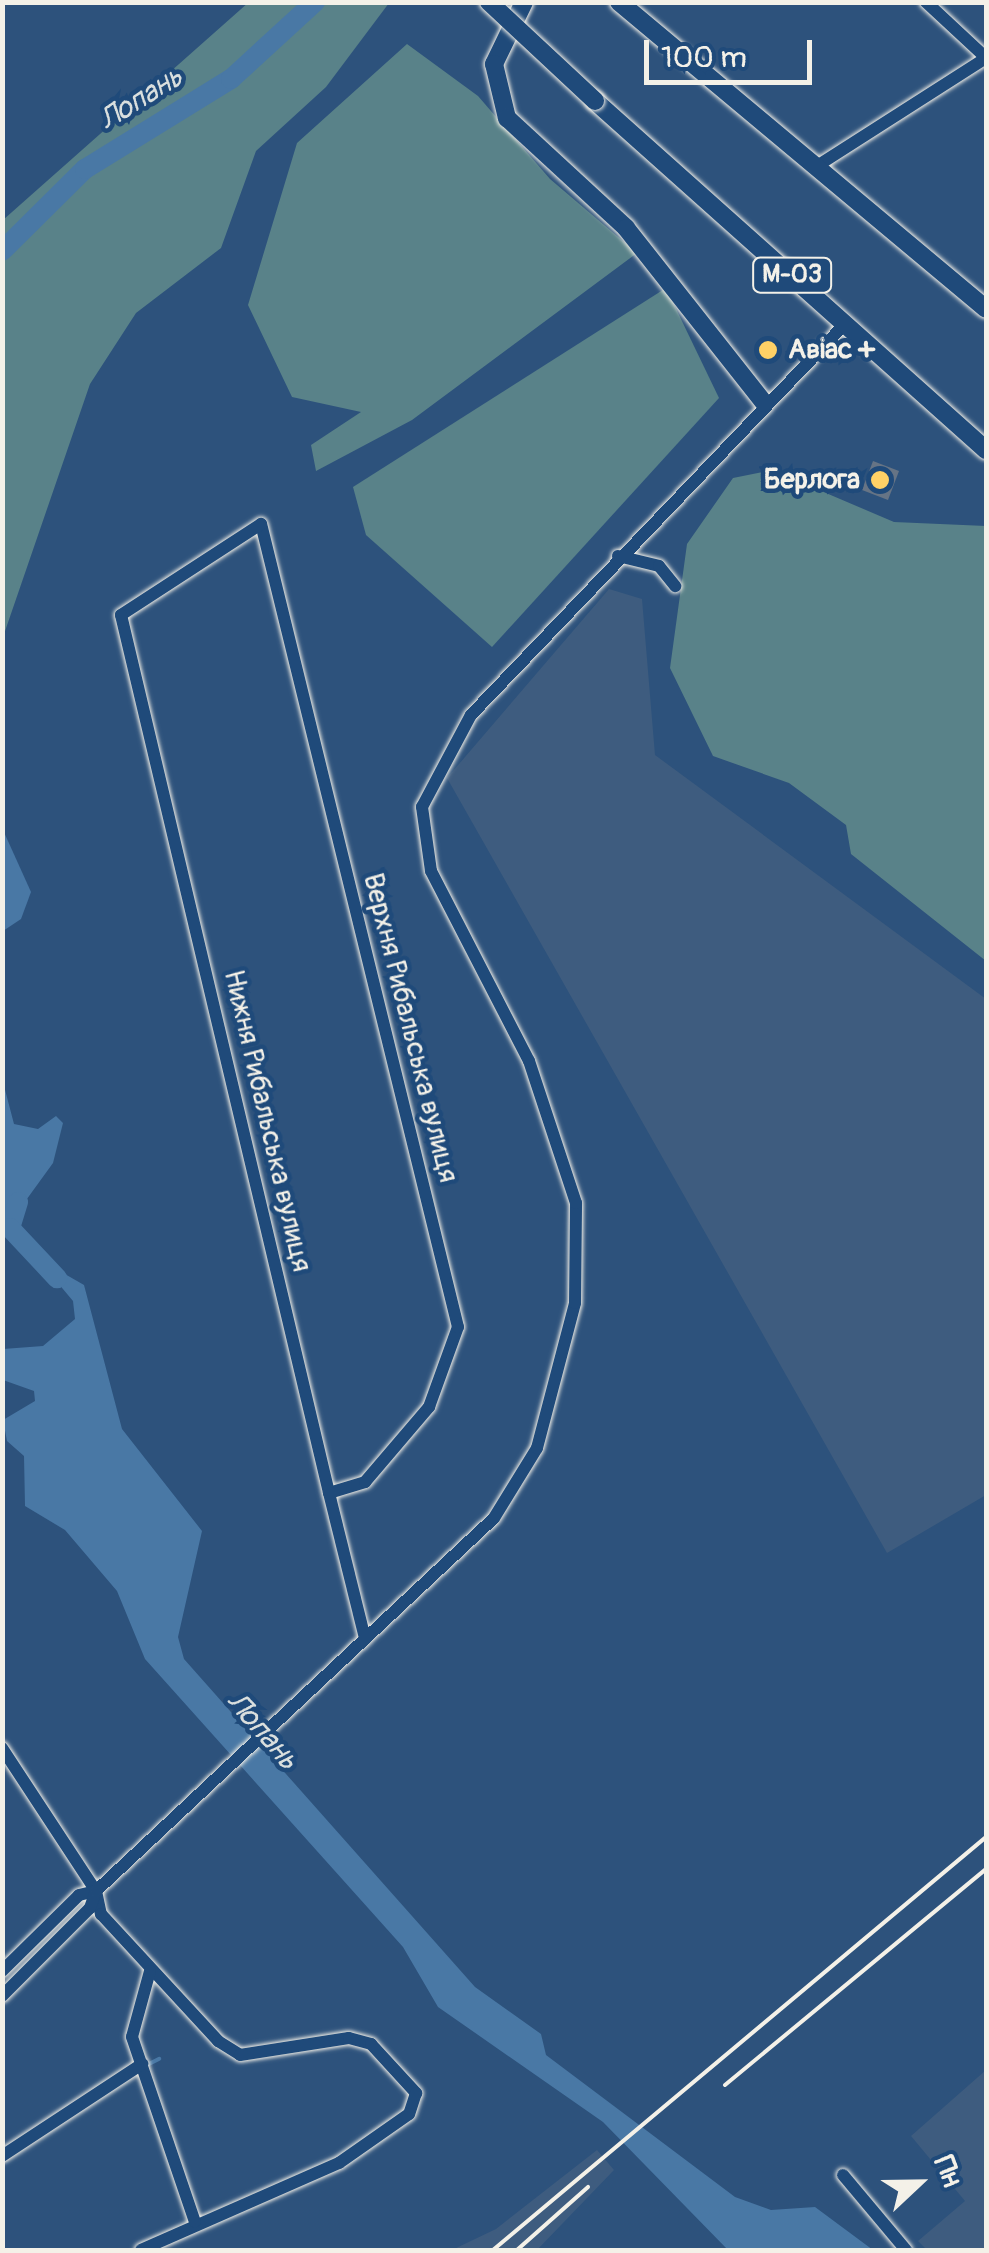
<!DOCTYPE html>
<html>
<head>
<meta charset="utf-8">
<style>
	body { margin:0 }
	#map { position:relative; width:989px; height:2253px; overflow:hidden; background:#2d527c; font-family:Pangolin,sans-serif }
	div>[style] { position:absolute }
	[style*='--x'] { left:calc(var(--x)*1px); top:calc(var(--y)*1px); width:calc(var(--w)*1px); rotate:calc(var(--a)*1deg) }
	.built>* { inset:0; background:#3e5c7f }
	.green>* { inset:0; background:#598289 }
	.water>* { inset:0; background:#4978a5 }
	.stream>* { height:4px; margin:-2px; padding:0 2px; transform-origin:2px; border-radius:2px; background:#4978a5 }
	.river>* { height:20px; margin:-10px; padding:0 10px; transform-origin:10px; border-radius:10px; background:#4978a5 }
	.building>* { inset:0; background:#667485 }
	.roads { filter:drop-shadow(0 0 2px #f4f1e8) drop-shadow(0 0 2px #f4f1e8) }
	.minor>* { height:12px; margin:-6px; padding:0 6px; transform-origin:6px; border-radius:6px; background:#1f4a7a }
	.highway>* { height:18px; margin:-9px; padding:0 9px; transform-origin:9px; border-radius:9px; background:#1f4a7a }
	.rail>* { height:4px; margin:-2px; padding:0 2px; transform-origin:2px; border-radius:2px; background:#f4f1e8 }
	.bridges { filter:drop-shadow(0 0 2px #f4f1e8) drop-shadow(0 0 2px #f4f1e8) }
	.highway-bridge>* { height:18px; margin:-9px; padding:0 9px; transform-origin:9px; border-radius:9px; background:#1f4a7a }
	.dots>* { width:28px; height:28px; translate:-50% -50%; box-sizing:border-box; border:5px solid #1f4a7a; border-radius:50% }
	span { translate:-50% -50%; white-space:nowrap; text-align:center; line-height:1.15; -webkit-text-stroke:9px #1f4a7a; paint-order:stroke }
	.shield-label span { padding:2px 8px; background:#1f4a7a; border:2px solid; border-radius:8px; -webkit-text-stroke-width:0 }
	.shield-label { font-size:25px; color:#f4f1e8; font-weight:700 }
	.poi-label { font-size:28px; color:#f4f1e8; font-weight:700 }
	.left { translate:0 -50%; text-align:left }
	.right { translate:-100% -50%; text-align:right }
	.street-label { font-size:28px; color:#f4f1e8 }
	.water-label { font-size:30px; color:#dadfde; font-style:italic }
	.frame { position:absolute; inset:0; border:5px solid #f4f1e8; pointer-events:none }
	.north { position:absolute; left:869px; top:2133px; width:100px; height:100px; -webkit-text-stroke:8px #1f4a7a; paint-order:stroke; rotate:68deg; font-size:28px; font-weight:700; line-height:40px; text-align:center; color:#f4f1e8 }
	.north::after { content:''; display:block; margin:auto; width:35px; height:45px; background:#f4f1e8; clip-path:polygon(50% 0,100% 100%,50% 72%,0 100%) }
	.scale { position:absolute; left:644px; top:40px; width:168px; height:45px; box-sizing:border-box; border:5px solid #f4f1e8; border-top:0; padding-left:12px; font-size:30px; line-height:35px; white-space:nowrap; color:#f4f1e8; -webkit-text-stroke:8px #1f4a7a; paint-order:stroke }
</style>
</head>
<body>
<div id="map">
	<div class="built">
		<div style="clip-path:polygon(609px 589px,642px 599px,655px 755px,986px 999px,986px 1495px,887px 1553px,447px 778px)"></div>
		<div style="clip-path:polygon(986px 2070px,986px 2250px,927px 2250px,918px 2241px,965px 2201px,911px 2136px)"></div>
		<div style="clip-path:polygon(597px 2150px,614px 2170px,537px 2250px,452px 2250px,496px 2229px)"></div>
	</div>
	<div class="green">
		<div style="clip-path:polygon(249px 2px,389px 3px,326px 87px,256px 151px,221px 248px,136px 313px,90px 384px,3px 637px,3px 220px)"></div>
		<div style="clip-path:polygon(407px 44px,478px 96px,550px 179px,637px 253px,412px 420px,316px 471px,311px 445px,361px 412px,292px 397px,248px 305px,297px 143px)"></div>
		<div style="clip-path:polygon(666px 288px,719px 398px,492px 647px,366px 535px,353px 487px)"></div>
		<div style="clip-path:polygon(772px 470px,894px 522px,986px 526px,986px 961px,851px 854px,846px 825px,789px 783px,713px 756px,670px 668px,687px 544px,733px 478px)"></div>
	</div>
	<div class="water">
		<div style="clip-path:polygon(3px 830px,31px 892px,21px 919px,3px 931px)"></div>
		<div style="clip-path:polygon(3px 1082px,14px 1124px,38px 1129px,56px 1116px,63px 1123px,53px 1163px,3px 1232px)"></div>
		<div style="clip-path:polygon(37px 1258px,84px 1285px,122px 1429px,202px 1531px,178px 1637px,184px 1659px,475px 1987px,541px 2034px,546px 2055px,735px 2197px,771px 2210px,815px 2207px,873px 2250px,728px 2250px,603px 2122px,438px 2007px,403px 1947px,145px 1659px,117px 1591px,65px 1530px,25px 1506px,24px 1456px,7px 1441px,3px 1420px,35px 1401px,34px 1391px,3px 1380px,3px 1349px,43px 1346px,75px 1319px,73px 1301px)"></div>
	</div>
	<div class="stream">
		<div style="--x:145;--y:2066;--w:16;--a:-27"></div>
	</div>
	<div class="river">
		<div style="--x:2;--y:251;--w:117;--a:-44.7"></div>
		<div style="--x:85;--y:169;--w:172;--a:-31.7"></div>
		<div style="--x:231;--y:79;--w:114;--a:-42.5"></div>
		<div style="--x:18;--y:1202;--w:27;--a:107"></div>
		<div style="--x:10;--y:1228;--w:69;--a:46.8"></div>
	</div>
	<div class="building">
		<div style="clip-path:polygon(873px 461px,899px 471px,888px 500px,862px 490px)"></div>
	</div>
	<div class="roads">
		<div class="minor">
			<div style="--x:926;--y:2;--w:78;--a:42.9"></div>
			<div style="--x:817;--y:166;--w:201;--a:-32.6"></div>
			<div style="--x:618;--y:556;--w:42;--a:13.7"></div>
			<div style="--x:659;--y:566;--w:26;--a:51"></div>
			<div style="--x:329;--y:1493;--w:38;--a:-17"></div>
			<div style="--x:365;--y:1482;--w:99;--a:-49.5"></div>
			<div style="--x:429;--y:1407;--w:85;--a:-70.1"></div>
			<div style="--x:458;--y:1327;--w:827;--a:-103.78"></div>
			<div style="--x:261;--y:524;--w:167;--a:147"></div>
			<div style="--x:121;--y:615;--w:902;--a:76.67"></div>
			<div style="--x:329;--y:1493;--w:150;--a:76.1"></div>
			<div style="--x:2;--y:1748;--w:171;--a:56.7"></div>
			<div style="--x:96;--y:1891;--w:24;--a:78"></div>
			<div style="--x:101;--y:1914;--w:173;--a:47.3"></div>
			<div style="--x:218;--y:2041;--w:26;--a:32"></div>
			<div style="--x:240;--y:2055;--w:110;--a:-8.9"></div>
			<div style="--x:349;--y:2038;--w:23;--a:15"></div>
			<div style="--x:371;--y:2044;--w:67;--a:47.4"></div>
			<div style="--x:416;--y:2093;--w:22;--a:108"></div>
			<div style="--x:409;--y:2114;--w:85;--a:145"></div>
			<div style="--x:339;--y:2163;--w:216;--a:156.3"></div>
			<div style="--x:2;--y:1971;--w:108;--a:-44.6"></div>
			<div style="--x:79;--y:1895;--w:17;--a:-13"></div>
			<div style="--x:150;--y:1971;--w:68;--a:105.3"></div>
			<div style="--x:132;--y:2037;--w:195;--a:71.2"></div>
			<div style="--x:2;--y:1996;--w:124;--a:-45"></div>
			<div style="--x:90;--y:1908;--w:18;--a:-71"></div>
			<div style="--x:96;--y:1891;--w:545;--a:-43.14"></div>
			<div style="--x:494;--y:1518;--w:82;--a:-58.4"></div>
			<div style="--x:537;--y:1448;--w:150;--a:-75.3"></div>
			<div style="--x:575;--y:1303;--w:100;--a:-89.4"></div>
			<div style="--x:576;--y:1203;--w:150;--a:-108.3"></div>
			<div style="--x:529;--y:1061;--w:214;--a:-117.3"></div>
			<div style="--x:431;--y:871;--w:65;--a:-98"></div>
			<div style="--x:422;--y:807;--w:104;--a:-62"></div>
			<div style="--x:471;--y:715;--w:542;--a:-46.27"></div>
			<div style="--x:2;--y:2156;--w:168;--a:-33.3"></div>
			<div style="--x:843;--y:2175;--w:98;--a:50"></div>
		</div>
		<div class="highway">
			<div style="--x:524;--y:2;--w:69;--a:115.8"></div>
			<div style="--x:494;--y:64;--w:56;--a:76.5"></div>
			<div style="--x:507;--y:118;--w:162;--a:42.7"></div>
			<div style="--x:626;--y:228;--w:223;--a:51.7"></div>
			<div style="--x:619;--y:2;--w:478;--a:39.9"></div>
			<div style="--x:595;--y:101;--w:524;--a:41.75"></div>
		</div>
	</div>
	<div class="rail">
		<div style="--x:725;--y:2085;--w:339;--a:-39.6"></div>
		<div style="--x:493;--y:2250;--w:643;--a:-39.95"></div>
		<div style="--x:517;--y:2250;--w:95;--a:-41.6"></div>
	</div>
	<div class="bridges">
		<div class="highway-bridge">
			<div style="--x:489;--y:2;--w:145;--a:43"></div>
		</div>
	</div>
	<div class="dots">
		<div style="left:768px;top:350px;background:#ffd166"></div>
		<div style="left:880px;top:480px;background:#ffd166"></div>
	</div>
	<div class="shield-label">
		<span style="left:792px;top:275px">М-03</span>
	</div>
	<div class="poi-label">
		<span class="left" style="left:788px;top:350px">Авiас +</span>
		<span class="right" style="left:860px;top:480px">Берлога</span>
	</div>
	<div class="street-label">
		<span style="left:410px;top:1028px;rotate:76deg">Верхня Рибальська вулиця</span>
		<span style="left:267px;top:1121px;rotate:77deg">Нижня Рибальська вулиця</span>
	</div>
	<div class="water-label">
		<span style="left:141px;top:99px;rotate:-32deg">Лопань</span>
		<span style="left:262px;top:1731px;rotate:49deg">Лопань</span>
	</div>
	<div class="frame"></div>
	<div class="north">Пн</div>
	<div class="scale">100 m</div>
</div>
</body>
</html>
